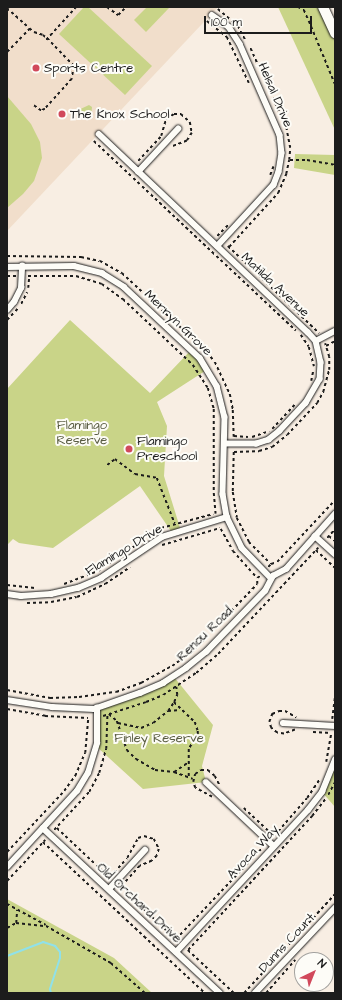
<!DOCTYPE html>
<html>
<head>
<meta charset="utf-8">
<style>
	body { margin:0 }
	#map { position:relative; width:342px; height:1000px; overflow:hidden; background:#f8eee3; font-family:"Architects Daughter",sans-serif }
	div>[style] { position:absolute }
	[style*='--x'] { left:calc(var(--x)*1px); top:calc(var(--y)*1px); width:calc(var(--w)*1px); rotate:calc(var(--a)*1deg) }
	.built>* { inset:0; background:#f1decb }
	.green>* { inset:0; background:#c9d488 }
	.stream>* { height:2px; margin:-1px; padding:0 1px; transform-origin:1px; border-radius:1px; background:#90e1e9 }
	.path>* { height:1.5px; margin-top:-0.75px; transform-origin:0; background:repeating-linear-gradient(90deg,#1c1c1c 0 3px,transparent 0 6px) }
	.roads { filter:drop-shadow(0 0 1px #1c1c1c) drop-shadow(0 0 1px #1c1c1c) }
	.street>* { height:5.5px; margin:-2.75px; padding:0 2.75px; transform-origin:2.75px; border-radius:2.75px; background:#fdfcf7 }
	.highway>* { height:10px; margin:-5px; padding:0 5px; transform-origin:5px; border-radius:5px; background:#fdfcf7 }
	.dots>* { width:11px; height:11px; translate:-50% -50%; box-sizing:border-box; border:2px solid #fdfcf7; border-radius:50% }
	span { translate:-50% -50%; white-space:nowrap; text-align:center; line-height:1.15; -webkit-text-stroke:4px #fdfcf7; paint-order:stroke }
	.poi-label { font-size:13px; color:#1c1c1c }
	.left { translate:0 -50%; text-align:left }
	.street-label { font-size:13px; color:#1c1c1c }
	.park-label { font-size:13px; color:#595c42 }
	.frame { position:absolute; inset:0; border:8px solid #1c1c1c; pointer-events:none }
	.north { position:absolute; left:294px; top:952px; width:40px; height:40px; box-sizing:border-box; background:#fdfcf7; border:1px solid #a3a29f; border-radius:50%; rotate:43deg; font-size:11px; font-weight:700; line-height:16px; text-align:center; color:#1c1c1c }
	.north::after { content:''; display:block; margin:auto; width:14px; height:18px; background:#d1495b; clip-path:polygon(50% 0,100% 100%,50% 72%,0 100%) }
	.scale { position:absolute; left:204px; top:16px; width:108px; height:18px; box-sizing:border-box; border:2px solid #1c1c1c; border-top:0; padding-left:5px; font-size:12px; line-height:14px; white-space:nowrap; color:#1c1c1c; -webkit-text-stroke:3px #fdfcf7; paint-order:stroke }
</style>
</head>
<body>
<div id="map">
	<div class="built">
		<div style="clip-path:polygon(7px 7px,218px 7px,7px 231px)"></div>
	</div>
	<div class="green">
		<div style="clip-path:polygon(84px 7px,88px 7px,152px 66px,125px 95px,59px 34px)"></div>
		<div style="clip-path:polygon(147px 7px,169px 8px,146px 32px,134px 20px)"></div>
		<div style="clip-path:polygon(278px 7px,323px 7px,335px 33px,335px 130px)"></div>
		<div style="clip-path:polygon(7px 96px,31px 124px,40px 142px,42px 158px,34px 181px,23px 194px,7px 208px)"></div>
		<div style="clip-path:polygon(89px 105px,92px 107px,91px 117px,72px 113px)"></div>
		<div style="clip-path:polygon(295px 154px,335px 155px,335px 175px,294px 168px)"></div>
		<div style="clip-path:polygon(70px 320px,150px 393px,192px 349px,208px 369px,157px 402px,167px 426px,164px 476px,181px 531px,173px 534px,140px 486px,53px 548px,19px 543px,13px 539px,7px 545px,7px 389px)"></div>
		<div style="clip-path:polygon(174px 677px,213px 725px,202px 766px,206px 782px,143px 789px,97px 747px,97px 708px)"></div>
		<div style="clip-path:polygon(335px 759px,335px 807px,322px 792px)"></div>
		<div style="clip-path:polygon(7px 899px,114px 958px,152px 993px,7px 993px)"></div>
	</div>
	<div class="stream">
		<div style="--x:7;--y:956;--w:39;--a:-21"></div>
		<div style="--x:43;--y:942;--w:13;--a:18"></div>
		<div style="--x:55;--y:946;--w:8;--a:50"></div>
		<div style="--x:60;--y:952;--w:6;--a:90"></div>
		<div style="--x:60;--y:958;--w:33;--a:108"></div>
		<div style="--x:50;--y:989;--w:4;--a:76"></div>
	</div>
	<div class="path">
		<div style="--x:107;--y:7;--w:14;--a:36"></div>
		<div style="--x:118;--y:15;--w:11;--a:-45"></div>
		<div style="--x:298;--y:7;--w:7;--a:27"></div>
		<div style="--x:304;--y:10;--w:12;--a:66"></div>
		<div style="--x:309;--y:21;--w:68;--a:67.6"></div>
		<div style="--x:7;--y:8;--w:36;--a:42"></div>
		<div style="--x:34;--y:32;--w:9;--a:18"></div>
		<div style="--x:43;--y:35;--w:5;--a:37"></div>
		<div style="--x:47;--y:38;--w:39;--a:46"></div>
		<div style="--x:74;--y:66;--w:13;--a:99"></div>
		<div style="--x:72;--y:79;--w:40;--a:132"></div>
		<div style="--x:45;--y:109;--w:4;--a:153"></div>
		<div style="--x:41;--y:111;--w:9;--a:-144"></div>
		<div style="--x:218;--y:9;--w:26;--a:40"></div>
		<div style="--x:238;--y:26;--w:17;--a:62"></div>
		<div style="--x:207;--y:21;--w:26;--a:39"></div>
		<div style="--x:227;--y:37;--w:51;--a:64.4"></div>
		<div style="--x:46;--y:40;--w:45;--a:-47.7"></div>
		<div style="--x:7;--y:52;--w:33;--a:-46"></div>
		<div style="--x:94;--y:141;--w:277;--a:43.2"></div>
		<div style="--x:290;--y:160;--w:17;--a:0"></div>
		<div style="--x:307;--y:160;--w:28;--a:10"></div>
		<div style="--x:138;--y:161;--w:34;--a:-47"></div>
		<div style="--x:161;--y:136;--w:18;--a:-74"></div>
		<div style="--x:166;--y:119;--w:9;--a:-32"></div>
		<div style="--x:174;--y:114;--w:7;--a:0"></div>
		<div style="--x:181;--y:114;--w:12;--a:42"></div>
		<div style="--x:190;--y:122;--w:11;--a:80"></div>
		<div style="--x:192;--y:133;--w:9;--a:122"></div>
		<div style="--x:187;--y:141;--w:17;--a:159"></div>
		<div style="--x:270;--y:175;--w:9;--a:-69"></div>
		<div style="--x:217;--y:236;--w:16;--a:-45"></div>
		<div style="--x:228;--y:246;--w:126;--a:43.7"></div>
		<div style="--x:229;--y:247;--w:73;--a:-47.8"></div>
		<div style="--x:278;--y:193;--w:21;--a:-67"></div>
		<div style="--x:286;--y:174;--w:14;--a:-78"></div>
		<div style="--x:289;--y:160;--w:12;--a:-85"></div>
		<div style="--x:290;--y:148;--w:20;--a:-101"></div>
		<div style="--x:286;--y:128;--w:88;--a:-114.2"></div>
		<div style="--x:7;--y:256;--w:74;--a:0.8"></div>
		<div style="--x:81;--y:257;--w:19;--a:12"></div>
		<div style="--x:100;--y:261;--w:25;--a:29"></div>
		<div style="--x:122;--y:273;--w:110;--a:42.8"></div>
		<div style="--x:203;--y:348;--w:18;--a:49"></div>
		<div style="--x:215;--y:362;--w:35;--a:65"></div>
		<div style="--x:230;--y:394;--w:16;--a:79"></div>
		<div style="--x:233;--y:410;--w:27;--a:88"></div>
		<div style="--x:7;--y:276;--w:9;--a:0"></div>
		<div style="--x:28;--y:276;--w:48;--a:0"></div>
		<div style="--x:76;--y:276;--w:27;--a:17"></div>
		<div style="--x:102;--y:284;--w:26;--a:36"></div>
		<div style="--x:123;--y:299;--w:96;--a:43.3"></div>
		<div style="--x:193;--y:365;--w:27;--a:57"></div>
		<div style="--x:208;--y:388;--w:22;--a:74"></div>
		<div style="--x:214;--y:409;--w:84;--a:90"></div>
		<div style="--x:214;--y:493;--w:21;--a:85"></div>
		<div style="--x:28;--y:288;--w:12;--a:-85"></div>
		<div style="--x:21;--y:304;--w:13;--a:-63"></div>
		<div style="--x:7;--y:320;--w:16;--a:-47"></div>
		<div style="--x:301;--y:335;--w:14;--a:56"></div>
		<div style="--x:309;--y:347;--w:20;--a:75"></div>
		<div style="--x:326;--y:346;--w:10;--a:-29"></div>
		<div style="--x:311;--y:381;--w:10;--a:-79"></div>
		<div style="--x:272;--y:429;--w:34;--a:-47"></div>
		<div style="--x:234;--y:436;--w:14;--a:4"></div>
		<div style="--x:252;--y:437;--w:18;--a:-19"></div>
		<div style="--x:234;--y:452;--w:25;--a:-2"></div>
		<div style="--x:259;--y:451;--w:14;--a:-17"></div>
		<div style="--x:272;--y:447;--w:19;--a:-39"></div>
		<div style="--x:287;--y:435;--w:44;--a:-46.8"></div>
		<div style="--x:317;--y:403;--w:13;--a:-61"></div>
		<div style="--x:323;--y:392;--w:23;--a:-75"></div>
		<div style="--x:329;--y:370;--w:13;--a:-90"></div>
		<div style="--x:329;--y:357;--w:14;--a:-107"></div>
		<div style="--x:234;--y:452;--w:40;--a:91.4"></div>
		<div style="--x:233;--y:492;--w:26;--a:81"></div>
		<div style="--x:237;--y:518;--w:27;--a:63"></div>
		<div style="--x:249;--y:542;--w:31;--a:45"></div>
		<div style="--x:107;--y:465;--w:10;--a:-37"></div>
		<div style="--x:115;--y:459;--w:25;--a:37"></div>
		<div style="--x:135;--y:474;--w:22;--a:10"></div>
		<div style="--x:157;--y:478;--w:49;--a:68.6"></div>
		<div style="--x:221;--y:529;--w:25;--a:61"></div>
		<div style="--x:233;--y:551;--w:36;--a:48"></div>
		<div style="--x:329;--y:536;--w:8;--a:40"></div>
		<div style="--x:327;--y:538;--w:12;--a:-48"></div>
		<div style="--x:162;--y:545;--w:60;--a:-16.3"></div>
		<div style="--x:316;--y:550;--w:26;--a:43"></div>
		<div style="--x:268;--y:567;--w:4;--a:-45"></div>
		<div style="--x:271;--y:564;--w:6;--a:-18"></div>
		<div style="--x:277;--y:562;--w:85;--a:-46.9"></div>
		<div style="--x:64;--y:584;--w:36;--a:-21"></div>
		<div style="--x:98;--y:571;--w:76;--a:-34.3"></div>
		<div style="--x:161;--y:528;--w:54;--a:-15.1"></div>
		<div style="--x:7;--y:585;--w:28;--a:6"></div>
		<div style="--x:27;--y:603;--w:24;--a:-2"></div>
		<div style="--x:51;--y:602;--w:26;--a:-11"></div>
		<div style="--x:77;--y:597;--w:31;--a:-25"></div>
		<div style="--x:105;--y:584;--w:30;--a:-34"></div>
		<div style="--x:7;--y:690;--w:44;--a:10.5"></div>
		<div style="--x:50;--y:698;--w:29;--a:-2"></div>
		<div style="--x:79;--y:697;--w:37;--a:-8"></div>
		<div style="--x:116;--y:692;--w:27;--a:-20"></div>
		<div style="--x:141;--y:683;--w:35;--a:-29"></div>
		<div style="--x:172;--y:666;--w:27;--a:-36"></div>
		<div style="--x:194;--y:650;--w:91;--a:-46.3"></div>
		<div style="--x:257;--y:584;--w:6;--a:-90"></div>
		<div style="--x:257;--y:578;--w:4;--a:-34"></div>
		<div style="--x:174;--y:702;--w:29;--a:44"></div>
		<div style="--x:195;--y:722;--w:9;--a:72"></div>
		<div style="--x:198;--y:731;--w:4;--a:90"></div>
		<div style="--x:198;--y:735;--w:17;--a:123"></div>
		<div style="--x:189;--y:749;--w:28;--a:90"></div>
		<div style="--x:7;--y:709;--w:39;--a:10"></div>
		<div style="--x:45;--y:716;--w:43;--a:2.7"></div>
		<div style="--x:168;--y:711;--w:12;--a:-5"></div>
		<div style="--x:109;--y:714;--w:11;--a:41"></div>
		<div style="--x:117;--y:721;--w:31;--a:71"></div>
		<div style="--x:127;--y:750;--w:13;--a:45"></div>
		<div style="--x:136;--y:759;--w:22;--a:30"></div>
		<div style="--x:155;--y:770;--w:19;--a:6"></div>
		<div style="--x:174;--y:772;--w:20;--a:20"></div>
		<div style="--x:103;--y:716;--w:45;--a:-18"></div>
		<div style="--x:146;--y:702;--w:18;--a:-22"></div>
		<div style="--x:163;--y:695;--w:40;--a:-34"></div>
		<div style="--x:196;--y:673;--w:29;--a:-41"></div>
		<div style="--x:218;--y:654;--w:146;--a:-46.7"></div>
		<div style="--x:332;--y:719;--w:24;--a:-83"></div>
		<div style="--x:118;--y:723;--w:24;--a:12"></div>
		<div style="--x:141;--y:728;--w:13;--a:-23"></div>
		<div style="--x:153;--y:723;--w:19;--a:-39"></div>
		<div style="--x:168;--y:711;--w:11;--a:-56"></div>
		<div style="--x:174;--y:702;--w:8;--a:-67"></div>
		<div style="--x:177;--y:695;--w:8;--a:-97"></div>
		<div style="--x:295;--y:730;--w:12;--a:160"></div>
		<div style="--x:284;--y:734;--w:7;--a:-172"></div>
		<div style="--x:277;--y:733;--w:8;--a:-140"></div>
		<div style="--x:271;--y:728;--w:6;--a:-108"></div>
		<div style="--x:269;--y:722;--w:9;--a:-69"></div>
		<div style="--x:272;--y:714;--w:8;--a:-23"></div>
		<div style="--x:279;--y:711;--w:6;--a:0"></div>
		<div style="--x:285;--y:711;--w:13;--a:29"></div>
		<div style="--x:313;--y:732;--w:18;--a:3"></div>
		<div style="--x:326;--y:762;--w:28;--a:-80"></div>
		<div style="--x:174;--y:772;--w:18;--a:-34"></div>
		<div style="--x:328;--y:795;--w:15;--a:-62"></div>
		<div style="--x:212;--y:797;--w:19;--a:-152"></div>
		<div style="--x:195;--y:788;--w:6;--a:-108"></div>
		<div style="--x:193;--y:782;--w:8;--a:-76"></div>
		<div style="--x:195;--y:774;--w:7;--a:-34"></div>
		<div style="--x:201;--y:770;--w:7;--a:0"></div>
		<div style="--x:208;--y:770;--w:9;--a:41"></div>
		<div style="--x:215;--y:776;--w:11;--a:63"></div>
		<div style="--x:244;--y:808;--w:41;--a:43"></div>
		<div style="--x:57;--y:828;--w:71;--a:43.3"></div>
		<div style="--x:54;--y:830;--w:52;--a:-47.4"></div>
		<div style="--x:89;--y:792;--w:21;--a:-62"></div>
		<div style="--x:99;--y:773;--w:25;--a:-74"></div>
		<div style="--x:106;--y:749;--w:34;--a:-88"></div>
		<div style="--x:274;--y:836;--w:50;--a:-49"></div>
		<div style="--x:307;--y:798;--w:22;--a:-56"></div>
		<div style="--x:43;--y:842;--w:221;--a:43"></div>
		<div style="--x:7;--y:852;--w:83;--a:-46.9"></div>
		<div style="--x:64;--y:791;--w:19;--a:-54"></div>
		<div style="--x:75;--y:776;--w:25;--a:-67"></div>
		<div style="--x:85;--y:753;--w:35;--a:-85"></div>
		<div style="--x:110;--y:877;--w:25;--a:-48"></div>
		<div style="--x:127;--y:858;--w:23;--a:-61"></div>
		<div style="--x:138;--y:838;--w:6;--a:-18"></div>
		<div style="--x:144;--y:836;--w:10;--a:17"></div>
		<div style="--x:154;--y:839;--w:11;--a:63"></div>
		<div style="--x:159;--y:849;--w:7;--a:106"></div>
		<div style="--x:157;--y:856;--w:7;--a:135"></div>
		<div style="--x:152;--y:861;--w:13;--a:157"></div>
		<div style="--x:140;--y:866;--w:28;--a:132"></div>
		<div style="--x:7;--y:881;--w:56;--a:-47.2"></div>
		<div style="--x:121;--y:888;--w:76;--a:42.9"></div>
		<div style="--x:7;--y:904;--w:44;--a:28.3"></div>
		<div style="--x:16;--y:923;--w:13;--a:-86"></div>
		<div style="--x:7;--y:928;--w:10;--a:-29"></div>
		<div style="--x:16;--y:923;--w:30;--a:6"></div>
		<div style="--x:46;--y:926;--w:75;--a:29.6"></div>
		<div style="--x:111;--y:963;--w:45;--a:41.4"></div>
		<div style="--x:176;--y:939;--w:128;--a:-46.6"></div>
		<div style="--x:188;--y:950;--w:183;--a:-47.2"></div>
		<div style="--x:312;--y:816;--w:23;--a:-52"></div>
		<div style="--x:188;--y:950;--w:63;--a:43.1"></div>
		<div style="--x:244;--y:993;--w:134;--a:-47.4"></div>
		<div style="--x:266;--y:993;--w:44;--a:-48.7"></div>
	</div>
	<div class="roads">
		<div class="street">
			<div style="--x:212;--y:15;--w:21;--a:35"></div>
			<div style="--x:229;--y:27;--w:20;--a:57"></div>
			<div style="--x:240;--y:44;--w:99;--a:66.3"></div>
			<div style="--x:280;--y:135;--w:18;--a:84"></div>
			<div style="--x:282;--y:153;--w:19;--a:99"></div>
			<div style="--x:279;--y:172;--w:14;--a:111"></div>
			<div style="--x:274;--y:185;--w:83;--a:132.6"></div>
			<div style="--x:99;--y:134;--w:288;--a:43.5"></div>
			<div style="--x:308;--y:332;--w:12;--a:48"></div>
			<div style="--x:316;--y:341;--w:22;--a:77"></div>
			<div style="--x:321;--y:362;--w:17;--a:93"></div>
			<div style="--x:320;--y:379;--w:28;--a:120"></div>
			<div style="--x:306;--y:403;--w:38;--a:133"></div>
			<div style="--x:280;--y:431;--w:14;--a:141"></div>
			<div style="--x:269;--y:440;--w:13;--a:162"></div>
			<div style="--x:257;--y:444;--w:32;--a:180"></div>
			<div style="--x:138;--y:172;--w:59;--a:-47.1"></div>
			<div style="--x:7;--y:267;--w:67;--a:-0.9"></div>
			<div style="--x:74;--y:266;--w:29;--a:14"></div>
			<div style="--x:102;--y:273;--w:26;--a:32"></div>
			<div style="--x:124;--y:287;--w:104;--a:43.1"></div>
			<div style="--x:200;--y:358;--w:33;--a:59"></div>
			<div style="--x:217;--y:386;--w:32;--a:76"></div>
			<div style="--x:225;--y:417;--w:77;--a:91.5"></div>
			<div style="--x:223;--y:494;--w:23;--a:80"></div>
			<div style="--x:227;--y:517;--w:34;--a:64"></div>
			<div style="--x:242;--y:548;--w:42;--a:46"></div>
			<div style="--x:7;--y:310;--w:11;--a:-49"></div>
			<div style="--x:14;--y:302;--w:16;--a:-63"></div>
			<div style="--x:21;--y:288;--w:22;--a:-87"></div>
			<div style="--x:316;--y:341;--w:21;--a:-28"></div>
			<div style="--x:315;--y:536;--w:27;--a:42"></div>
			<div style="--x:7;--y:594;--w:14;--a:8"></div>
			<div style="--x:21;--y:596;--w:30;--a:-4"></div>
			<div style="--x:51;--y:594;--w:28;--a:-13"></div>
			<div style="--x:78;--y:588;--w:25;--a:-23"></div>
			<div style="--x:101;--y:578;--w:73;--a:-33.9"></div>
			<div style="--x:162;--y:537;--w:68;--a:-17.1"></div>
			<div style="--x:7;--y:700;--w:46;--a:8.8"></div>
			<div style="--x:52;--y:707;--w:42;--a:2.7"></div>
			<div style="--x:94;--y:709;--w:49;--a:-19.2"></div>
			<div style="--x:140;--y:693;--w:25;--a:-23"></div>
			<div style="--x:163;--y:683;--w:27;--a:-33"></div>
			<div style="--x:186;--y:668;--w:26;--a:-39"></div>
			<div style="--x:206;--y:652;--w:85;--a:-46"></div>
			<div style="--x:265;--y:591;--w:17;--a:-62"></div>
			<div style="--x:273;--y:576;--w:15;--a:-28"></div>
			<div style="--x:286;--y:569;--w:74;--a:-48.3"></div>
			<div style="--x:283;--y:723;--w:52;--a:3.3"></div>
			<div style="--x:206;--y:782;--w:93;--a:43.3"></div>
			<div style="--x:43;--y:828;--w:242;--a:43"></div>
			<div style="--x:7;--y:867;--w:103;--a:-47.4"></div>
			<div style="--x:77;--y:791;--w:21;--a:-59"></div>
			<div style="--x:88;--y:773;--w:31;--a:-73"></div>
			<div style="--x:97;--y:743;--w:35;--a:-90"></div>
			<div style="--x:109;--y:889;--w:53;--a:-47.3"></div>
			<div style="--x:176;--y:952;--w:194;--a:-47.1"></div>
			<div style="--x:308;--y:810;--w:23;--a:-52"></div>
			<div style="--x:322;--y:792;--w:35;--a:-68"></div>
			<div style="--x:255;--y:993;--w:117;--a:-46.7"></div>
		</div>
		<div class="highway">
			<div style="--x:323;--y:7;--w:29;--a:65"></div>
		</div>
	</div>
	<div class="dots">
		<div style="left:36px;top:68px;background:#d1495b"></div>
		<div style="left:62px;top:114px;background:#d1495b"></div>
		<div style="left:129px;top:449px;background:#d1495b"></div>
	</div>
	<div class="poi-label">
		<span class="left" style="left:44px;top:68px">Sports Centre</span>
		<span class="left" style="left:70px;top:114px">The Knox School</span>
		<span class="left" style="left:137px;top:449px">Flamingo<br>Preschool</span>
	</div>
	<div class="street-label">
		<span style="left:275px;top:95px;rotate:67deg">Helsal Drive</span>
		<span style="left:275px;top:285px;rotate:43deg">Matilda Avenue</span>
		<span style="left:178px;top:323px;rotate:44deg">Merryn Grove</span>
		<span style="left:124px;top:550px;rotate:-31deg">Flamingo Drive</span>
		<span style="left:205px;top:634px;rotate:-44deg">Renou Road</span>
		<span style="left:253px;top:852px;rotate:-47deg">Avoca Way</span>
		<span style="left:139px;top:903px;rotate:43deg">Old Orchard Drive</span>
		<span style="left:287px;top:943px;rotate:-47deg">Dunns Court</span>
	</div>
	<div class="park-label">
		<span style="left:82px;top:433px">Flamingo<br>Reserve</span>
		<span style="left:159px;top:738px">Finley Reserve</span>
	</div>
	<div class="frame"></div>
	<div class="north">N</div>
	<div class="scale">100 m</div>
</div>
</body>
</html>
